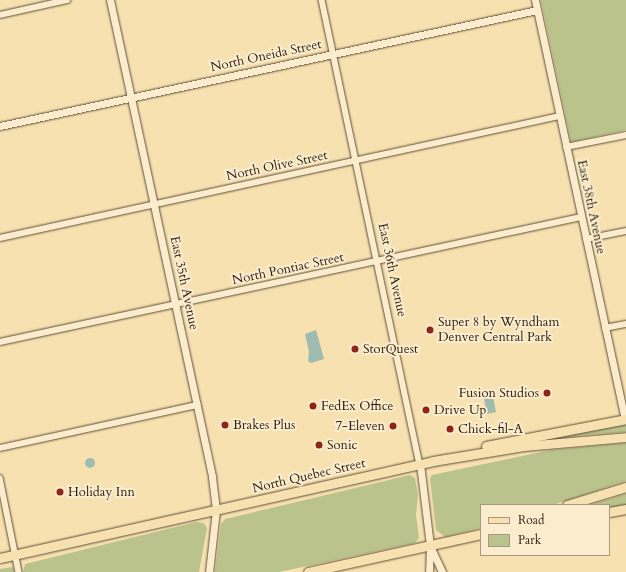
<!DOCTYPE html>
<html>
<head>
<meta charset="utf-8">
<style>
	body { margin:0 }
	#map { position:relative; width:626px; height:572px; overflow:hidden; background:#f8e1b0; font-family:Cardo,serif }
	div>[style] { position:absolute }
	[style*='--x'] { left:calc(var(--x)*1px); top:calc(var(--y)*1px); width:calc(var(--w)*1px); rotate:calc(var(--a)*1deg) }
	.green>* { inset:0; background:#bbc38d }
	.water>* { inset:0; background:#9ebcb0 }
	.round { border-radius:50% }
	.roads { filter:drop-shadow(0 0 1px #5c4e38) drop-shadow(0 0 1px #5c4e38) }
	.minor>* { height:5.5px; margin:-2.75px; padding:0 2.75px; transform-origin:2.75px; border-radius:2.75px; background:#faeccc }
	.tertiary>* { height:7px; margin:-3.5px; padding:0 3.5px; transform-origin:3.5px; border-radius:3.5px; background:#faeccc }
	.primary>* { height:9px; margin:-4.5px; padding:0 4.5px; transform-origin:4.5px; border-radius:4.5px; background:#f8e1b0 }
	.dots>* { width:11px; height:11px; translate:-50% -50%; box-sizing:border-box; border:2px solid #faeccc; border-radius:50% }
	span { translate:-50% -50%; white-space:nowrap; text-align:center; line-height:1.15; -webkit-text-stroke:4px #faeccc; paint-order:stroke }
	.street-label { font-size:13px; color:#281d10 }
	.poi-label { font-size:13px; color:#281d10 }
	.left { translate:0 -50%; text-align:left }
	.right { translate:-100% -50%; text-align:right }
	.legend { position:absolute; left:480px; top:504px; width:130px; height:52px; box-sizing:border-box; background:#faeccc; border:1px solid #a69981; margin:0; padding:5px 7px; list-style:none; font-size:12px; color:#281d10 }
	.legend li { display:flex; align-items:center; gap:8px; height:20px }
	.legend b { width:20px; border:1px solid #a69981 }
</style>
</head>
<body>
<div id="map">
	<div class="green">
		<div style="clip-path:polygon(541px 0,626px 0,626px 130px,571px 142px)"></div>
		<div style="clip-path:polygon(626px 423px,626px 432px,558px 437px)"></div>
		<div style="clip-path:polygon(626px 443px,626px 481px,553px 505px,481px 505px,481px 528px,445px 537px,436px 530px,430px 478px,432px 475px,550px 450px)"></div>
		<div style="clip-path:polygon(410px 475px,415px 478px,418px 495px,416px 515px,419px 538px,415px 543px,279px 572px,215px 572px,221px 524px,225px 519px)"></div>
		<div style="clip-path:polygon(626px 494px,626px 506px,609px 509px,609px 505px,590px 505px)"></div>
		<div style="clip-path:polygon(196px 522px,204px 523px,207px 528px,199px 572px,23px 572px,25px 564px)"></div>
		<div style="clip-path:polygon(13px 567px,15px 572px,0 572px,0 569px)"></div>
	</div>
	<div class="water">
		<div style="clip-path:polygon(316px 330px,324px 359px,311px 363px,308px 361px,309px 352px,305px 334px)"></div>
		<div style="clip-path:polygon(493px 397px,496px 412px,487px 414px,484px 399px)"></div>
		<div class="round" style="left:85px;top:458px;width:10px;height:10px"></div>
	</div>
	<div class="roads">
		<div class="minor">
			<div style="--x:322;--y:0;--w:474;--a:78.1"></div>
			<div style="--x:0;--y:15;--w:69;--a:-12.6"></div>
			<div style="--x:566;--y:147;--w:61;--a:-11.3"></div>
			<div style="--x:0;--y:238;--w:573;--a:-12.29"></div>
			<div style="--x:586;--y:239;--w:41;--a:-11.3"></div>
			<div style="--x:605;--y:328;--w:21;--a:-11"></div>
			<div style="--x:0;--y:342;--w:594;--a:-12.14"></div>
			<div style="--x:0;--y:448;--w:202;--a:-12.3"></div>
			<div style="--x:0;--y:478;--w:96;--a:78.6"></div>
		</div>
		<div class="tertiary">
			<div style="--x:110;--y:0;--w:488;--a:77.9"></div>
			<div style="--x:212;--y:477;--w:33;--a:83"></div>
			<div style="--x:216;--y:510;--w:62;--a:96.4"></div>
			<div style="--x:535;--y:0;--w:429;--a:77.9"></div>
			<div style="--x:0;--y:126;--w:549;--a:-12.19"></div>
			<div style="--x:420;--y:464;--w:83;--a:83"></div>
			<div style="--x:430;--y:546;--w:26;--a:92"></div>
			<div style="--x:430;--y:546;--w:29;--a:65"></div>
		</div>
		<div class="primary">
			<div style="--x:486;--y:446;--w:143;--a:-10.9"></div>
			<div style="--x:567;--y:505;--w:62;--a:-17"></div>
			<div style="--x:609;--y:512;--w:17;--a:-10"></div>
			<div style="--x:0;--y:558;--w:444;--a:-12.6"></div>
			<div style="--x:433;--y:461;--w:92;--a:-9.4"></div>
			<div style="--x:524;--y:446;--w:102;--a:-5"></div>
			<div style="--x:308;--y:572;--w:177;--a:-12.4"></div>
		</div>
	</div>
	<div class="dots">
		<div style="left:430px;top:330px;background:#8f2418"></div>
		<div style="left:355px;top:349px;background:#8f2418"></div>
		<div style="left:547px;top:393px;background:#8f2418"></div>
		<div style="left:313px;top:406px;background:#8f2418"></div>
		<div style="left:426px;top:410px;background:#8f2418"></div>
		<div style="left:225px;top:425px;background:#8f2418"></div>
		<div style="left:393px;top:426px;background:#8f2418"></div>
		<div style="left:450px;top:429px;background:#8f2418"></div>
		<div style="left:319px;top:445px;background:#8f2418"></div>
		<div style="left:60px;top:492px;background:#8f2418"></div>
	</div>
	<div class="street-label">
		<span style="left:266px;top:56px;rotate:-12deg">North Oneida Street</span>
		<span style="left:277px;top:166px;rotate:-12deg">North Olive Street</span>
		<span style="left:591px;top:207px;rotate:78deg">East 38th Avenue</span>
		<span style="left:288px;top:269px;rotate:-12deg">North Pontiac Street</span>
		<span style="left:392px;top:270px;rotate:78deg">East 36th Avenue</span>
		<span style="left:184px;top:283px;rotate:78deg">East 35th Avenue</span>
		<span style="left:309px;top:476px;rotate:-13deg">North Quebec Street</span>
	</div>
	<div class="poi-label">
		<span class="left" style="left:438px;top:330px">Super 8 by Wyndham<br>Denver Central Park</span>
		<span class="left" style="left:363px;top:349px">StorQuest</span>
		<span class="right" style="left:539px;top:393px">Fusion Studios</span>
		<span class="left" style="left:321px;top:406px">FedEx Office</span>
		<span class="left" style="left:434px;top:410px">Drive Up</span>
		<span class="left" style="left:233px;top:425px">Brakes Plus</span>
		<span class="right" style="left:385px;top:426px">7-Eleven</span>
		<span class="left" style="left:458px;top:429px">Chick-fil-A</span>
		<span class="left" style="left:327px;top:445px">Sonic</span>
		<span class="left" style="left:68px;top:492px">Holiday Inn</span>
	</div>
	<ul class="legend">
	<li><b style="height:5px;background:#f8e1b0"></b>Road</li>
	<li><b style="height:11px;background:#bbc38d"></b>Park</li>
	</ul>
</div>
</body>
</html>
